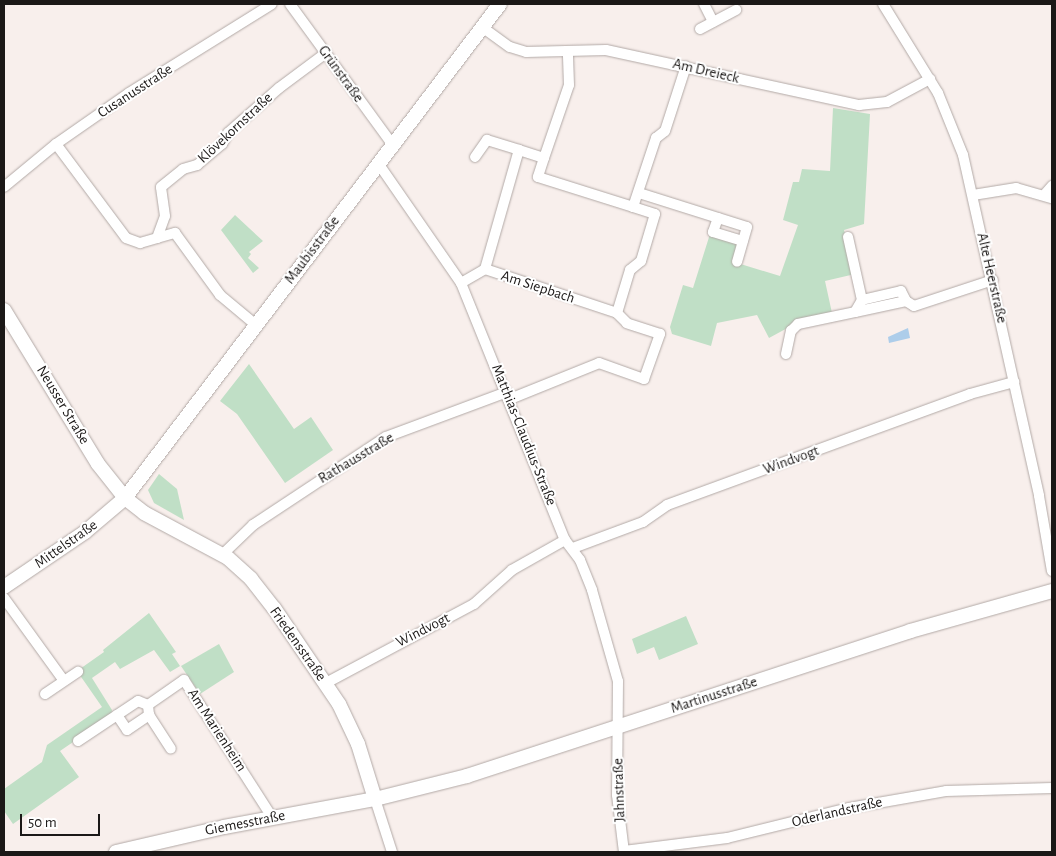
<!DOCTYPE html>
<html>
<head>
<meta charset="utf-8">
<style>
	body { margin:0 }
	#map { position:relative; width:1056px; height:856px; overflow:hidden; background:#f8efec; font-family:"Alegreya Sans",sans-serif }
	div>[style] { position:absolute }
	[style*='--x'] { left:calc(var(--x)*1px); top:calc(var(--y)*1px); width:calc(var(--w)*1px); rotate:calc(var(--a)*1deg) }
	.green>* { inset:0; background:#c0dfc6 }
	.water>* { inset:0; background:#adcdea }
	.roads { filter:drop-shadow(0 0 1px #b2a9a6) drop-shadow(0 0 1px #b2a9a6) }
	.street>* { height:10px; margin:-5px; padding:0 5px; transform-origin:5px; border-radius:5px; background:#fff }
	.secondary>* { height:14px; margin:-7px; padding:0 7px; transform-origin:7px; border-radius:7px; background:#fff }
	span { translate:-50% -50%; white-space:nowrap; text-align:center; line-height:1.15; -webkit-text-stroke:4px #fff; paint-order:stroke }
	.street-label { font-size:15px; color:#1b1817 }
	.frame { position:absolute; inset:0; border:5px solid #1b1817; pointer-events:none }
	.scale { position:absolute; left:20px; top:814px; width:80px; height:22px; box-sizing:border-box; border:2px solid #1b1817; border-top:0; padding-left:6px; font-size:15px; line-height:18px; white-space:nowrap; color:#1b1817; -webkit-text-stroke:4px #fff; paint-order:stroke }
</style>
</head>
<body>
<div id="map">
	<div class="green">
		<div style="clip-path:polygon(833px 108px,870px 114px,864px 224px,844px 230px,855px 274px,825px 281px,832px 313px,804px 319px,769px 338px,757px 315px,717px 323px,711px 346px,672px 334px,670px 327px,683px 285px,693px 288px,710px 234px,739px 244px,734px 262px,780px 276px,798px 225px,783px 220px,793px 182px,799px 182px,802px 169px,830px 171px)"></div>
		<div style="clip-path:polygon(235px 215px,263px 241px,249px 252px,251px 254px,248px 258px,259px 268px,253px 273px,221px 230px)"></div>
		<div style="clip-path:polygon(249px 364px,294px 429px,311px 417px,333px 450px,285px 483px,237px 414px,220px 401px)"></div>
		<div style="clip-path:polygon(159px 474px,177px 489px,184px 520px,154px 503px,148px 490px)"></div>
		<div style="clip-path:polygon(149px 613px,176px 652px,172px 654px,180px 666px,170px 672px,154px 650px,120px 669px,115px 662px,92px 678px,112px 710px,111px 716px,60px 751px,79px 777px,13px 824px,4px 811px,4px 789px,42px 762px,47px 745px,102px 707px,77px 671px,104px 652px,103px 650px)"></div>
		<div style="clip-path:polygon(686px 616px,698px 644px,659px 660px,654px 647px,637px 654px,632px 639px)"></div>
		<div style="clip-path:polygon(219px 644px,234px 672px,200px 694px,181px 666px)"></div>
	</div>
	<div class="water">
		<div style="clip-path:polygon(908px 328px,910px 338px,889px 343px,888px 337px)"></div>
	</div>
	<div class="roads">
		<div class="street">
			<div style="--x:290;--y:4;--w:173;--a:53.9"></div>
			<div style="--x:704;--y:4;--w:20;--a:63"></div>
			<div style="--x:883;--y:4;--w:105;--a:58.3"></div>
			<div style="--x:938;--y:93;--w:67;--a:68"></div>
			<div style="--x:963;--y:155;--w:349;--a:77.4"></div>
			<div style="--x:1039;--y:496;--w:76;--a:80.2"></div>
			<div style="--x:482;--y:27;--w:34;--a:36"></div>
			<div style="--x:510;--y:47;--w:17;--a:17"></div>
			<div style="--x:526;--y:52;--w:80;--a:-1.4"></div>
			<div style="--x:606;--y:50;--w:259;--a:12.3"></div>
			<div style="--x:859;--y:105;--w:28;--a:-6"></div>
			<div style="--x:887;--y:102;--w:49;--a:-28.1"></div>
			<div style="--x:700;--y:29;--w:41;--a:-27.8"></div>
			<div style="--x:56;--y:144;--w:117;--a:53.3"></div>
			<div style="--x:126;--y:238;--w:15;--a:20"></div>
			<div style="--x:140;--y:243;--w:18;--a:-16"></div>
			<div style="--x:157;--y:238;--w:23;--a:-70"></div>
			<div style="--x:165;--y:216;--w:29;--a:-98"></div>
			<div style="--x:161;--y:187;--w:28;--a:-39"></div>
			<div style="--x:183;--y:169;--w:15;--a:-16"></div>
			<div style="--x:197;--y:165;--w:33;--a:-40"></div>
			<div style="--x:222;--y:144;--w:13;--a:-61"></div>
			<div style="--x:228;--y:133;--w:68;--a:-41.4"></div>
			<div style="--x:279;--y:88;--w:59;--a:-36.7"></div>
			<div style="--x:475;--y:157;--w:21;--a:-55"></div>
			<div style="--x:487;--y:140;--w:34;--a:17"></div>
			<div style="--x:544;--y:158;--w:20;--a:108"></div>
			<div style="--x:538;--y:177;--w:100;--a:17.5"></div>
			<div style="--x:378;--y:163;--w:146;--a:55.3"></div>
			<div style="--x:461;--y:283;--w:277;--a:68"></div>
			<div style="--x:565;--y:540;--w:25;--a:53"></div>
			<div style="--x:580;--y:560;--w:32;--a:68"></div>
			<div style="--x:592;--y:590;--w:95;--a:74.1"></div>
			<div style="--x:618;--y:681;--w:114;--a:90.5"></div>
			<div style="--x:617;--y:795;--w:57;--a:83"></div>
			<div style="--x:4;--y:187;--w:67;--a:-39.6"></div>
			<div style="--x:56;--y:144;--w:89;--a:-34.9"></div>
			<div style="--x:129;--y:93;--w:168;--a:-31.9"></div>
			<div style="--x:639;--y:193;--w:113;--a:17.5"></div>
			<div style="--x:747;--y:227;--w:36;--a:106"></div>
			<div style="--x:1045;--y:194;--w:11;--a:-49"></div>
			<div style="--x:973;--y:195;--w:44;--a:-9.2"></div>
			<div style="--x:1016;--y:188;--w:37;--a:16"></div>
			<div style="--x:718;--y:218;--w:15;--a:110"></div>
			<div style="--x:713;--y:232;--w:31;--a:17"></div>
			<div style="--x:848;--y:237;--w:65;--a:77.5"></div>
			<div style="--x:157;--y:238;--w:19;--a:-16"></div>
			<div style="--x:175;--y:233;--w:77;--a:54"></div>
			<div style="--x:220;--y:295;--w:47;--a:39.8"></div>
			<div style="--x:485;--y:269;--w:124;--a:-74.1"></div>
			<div style="--x:519;--y:150;--w:26;--a:18"></div>
			<div style="--x:544;--y:158;--w:77;--a:-71.1"></div>
			<div style="--x:569;--y:85;--w:33;--a:-92"></div>
			<div style="--x:461;--y:283;--w:28;--a:-30"></div>
			<div style="--x:485;--y:269;--w:139;--a:18.4"></div>
			<div style="--x:855;--y:312;--w:52;--a:-12.2"></div>
			<div style="--x:786;--y:354;--w:24;--a:-78"></div>
			<div style="--x:791;--y:331;--w:10;--a:-45"></div>
			<div style="--x:798;--y:324;--w:58;--a:-11.9"></div>
			<div style="--x:855;--y:312;--w:14;--a:-60"></div>
			<div style="--x:862;--y:300;--w:40;--a:-13"></div>
			<div style="--x:901;--y:291;--w:11;--a:63"></div>
			<div style="--x:906;--y:301;--w:9;--a:32"></div>
			<div style="--x:914;--y:306;--w:83;--a:-18.2"></div>
			<div style="--x:510;--y:399;--w:96;--a:-22"></div>
			<div style="--x:599;--y:363;--w:48;--a:19.6"></div>
			<div style="--x:644;--y:379;--w:48;--a:-70.4"></div>
			<div style="--x:660;--y:334;--w:35;--a:-162"></div>
			<div style="--x:627;--y:323;--w:14;--a:-135"></div>
			<div style="--x:617;--y:313;--w:45;--a:-73.2"></div>
			<div style="--x:630;--y:270;--w:14;--a:-39"></div>
			<div style="--x:641;--y:261;--w:49;--a:-73.4"></div>
			<div style="--x:655;--y:214;--w:23;--a:-162"></div>
			<div style="--x:633;--y:207;--w:73;--a:-71.6"></div>
			<div style="--x:656;--y:138;--w:11;--a:-38"></div>
			<div style="--x:665;--y:131;--w:68;--a:-72.1"></div>
			<div style="--x:573;--y:548;--w:75;--a:-20.4"></div>
			<div style="--x:643;--y:522;--w:29;--a:-35"></div>
			<div style="--x:667;--y:505;--w:323;--a:-20.1"></div>
			<div style="--x:970;--y:394;--w:46;--a:-15.3"></div>
			<div style="--x:223;--y:554;--w:42;--a:-44"></div>
			<div style="--x:253;--y:525;--w:159;--a:-33.5"></div>
			<div style="--x:386;--y:437;--w:129;--a:-20.4"></div>
			<div style="--x:4;--y:598;--w:102;--a:54.1"></div>
			<div style="--x:326;--y:683;--w:168;--a:-28.1"></div>
			<div style="--x:474;--y:604;--w:51;--a:-41.8"></div>
			<div style="--x:512;--y:570;--w:61;--a:-29.5"></div>
			<div style="--x:45;--y:694;--w:40;--a:-34"></div>
			<div style="--x:117;--y:715;--w:18;--a:56"></div>
			<div style="--x:127;--y:730;--w:27;--a:-34"></div>
			<div style="--x:149;--y:715;--w:10;--a:-96"></div>
			<div style="--x:149;--y:715;--w:40;--a:57.1"></div>
			<div style="--x:78;--y:741;--w:72;--a:-33.7"></div>
			<div style="--x:138;--y:701;--w:11;--a:22"></div>
			<div style="--x:148;--y:705;--w:44;--a:-34.8"></div>
			<div style="--x:184;--y:680;--w:163;--a:57.3"></div>
			<div style="--x:375;--y:799;--w:56;--a:72.2"></div>
			<div style="--x:624;--y:851;--w:104;--a:-7.2"></div>
			<div style="--x:727;--y:838;--w:126;--a:-13.8"></div>
			<div style="--x:849;--y:808;--w:98;--a:-9.9"></div>
			<div style="--x:946;--y:791;--w:106;--a:-1.6"></div>
		</div>
		<div class="secondary">
			<div style="--x:4;--y:310;--w:180;--a:58.6"></div>
			<div style="--x:98;--y:464;--w:43;--a:51.5"></div>
			<div style="--x:125;--y:498;--w:24;--a:38"></div>
			<div style="--x:144;--y:513;--w:95;--a:28.2"></div>
			<div style="--x:228;--y:558;--w:31;--a:42"></div>
			<div style="--x:251;--y:579;--w:37;--a:52"></div>
			<div style="--x:274;--y:608;--w:116;--a:55.9"></div>
			<div style="--x:339;--y:704;--w:44;--a:64.6"></div>
			<div style="--x:358;--y:744;--w:58;--a:72.8"></div>
			<div style="--x:4;--y:587;--w:98;--a:-34.2"></div>
			<div style="--x:85;--y:532;--w:52;--a:-40.4"></div>
			<div style="--x:125;--y:498;--w:620;--a:-52.8"></div>
			<div style="--x:116;--y:852;--w:111;--a:-13"></div>
			<div style="--x:224;--y:827;--w:154;--a:-10.5"></div>
			<div style="--x:375;--y:799;--w:95;--a:-14"></div>
			<div style="--x:467;--y:776;--w:466;--a:-18.1"></div>
			<div style="--x:910;--y:631;--w:148;--a:-15.7"></div>
		</div>
	</div>
	<div class="street-label">
		<span style="left:706px;top:71px;rotate:13deg">Am Dreieck</span>
		<span style="left:341px;top:74px;rotate:54deg">Grünstraße</span>
		<span style="left:135px;top:91px;rotate:-33deg">Cusanusstraße</span>
		<span style="left:235px;top:128px;rotate:-43deg">Klövekornstraße</span>
		<span style="left:312px;top:250px;rotate:-53deg">Maubisstraße</span>
		<span style="left:992px;top:278px;rotate:77deg">Alte Heerstraße</span>
		<span style="left:538px;top:287px;rotate:18deg">Am Siepbach</span>
		<span style="left:63px;top:405px;rotate:59deg">Neusser Straße</span>
		<span style="left:524px;top:435px;rotate:68deg">Matthias-Claudius-Straße</span>
		<span style="left:356px;top:458px;rotate:-31deg">Rathausstraße</span>
		<span style="left:791px;top:460px;rotate:-20deg">Windvogt</span>
		<span style="left:66px;top:544px;rotate:-35deg">Mittelstraße</span>
		<span style="left:423px;top:630px;rotate:-27deg">Windvogt</span>
		<span style="left:298px;top:644px;rotate:55deg">Friedensstraße</span>
		<span style="left:714px;top:695px;rotate:-18deg">Martinusstraße</span>
		<span style="left:217px;top:730px;rotate:57deg">Am Marienheim</span>
		<span style="left:619px;top:790px;rotate:-92deg">Jahnstraße</span>
		<span style="left:837px;top:812px;rotate:-13deg">Oderlandstraße</span>
		<span style="left:245px;top:823px;rotate:-11deg">Giemesstraße</span>
	</div>
	<div class="frame"></div>
	<div class="scale">50 m</div>
</div>
</body>
</html>
